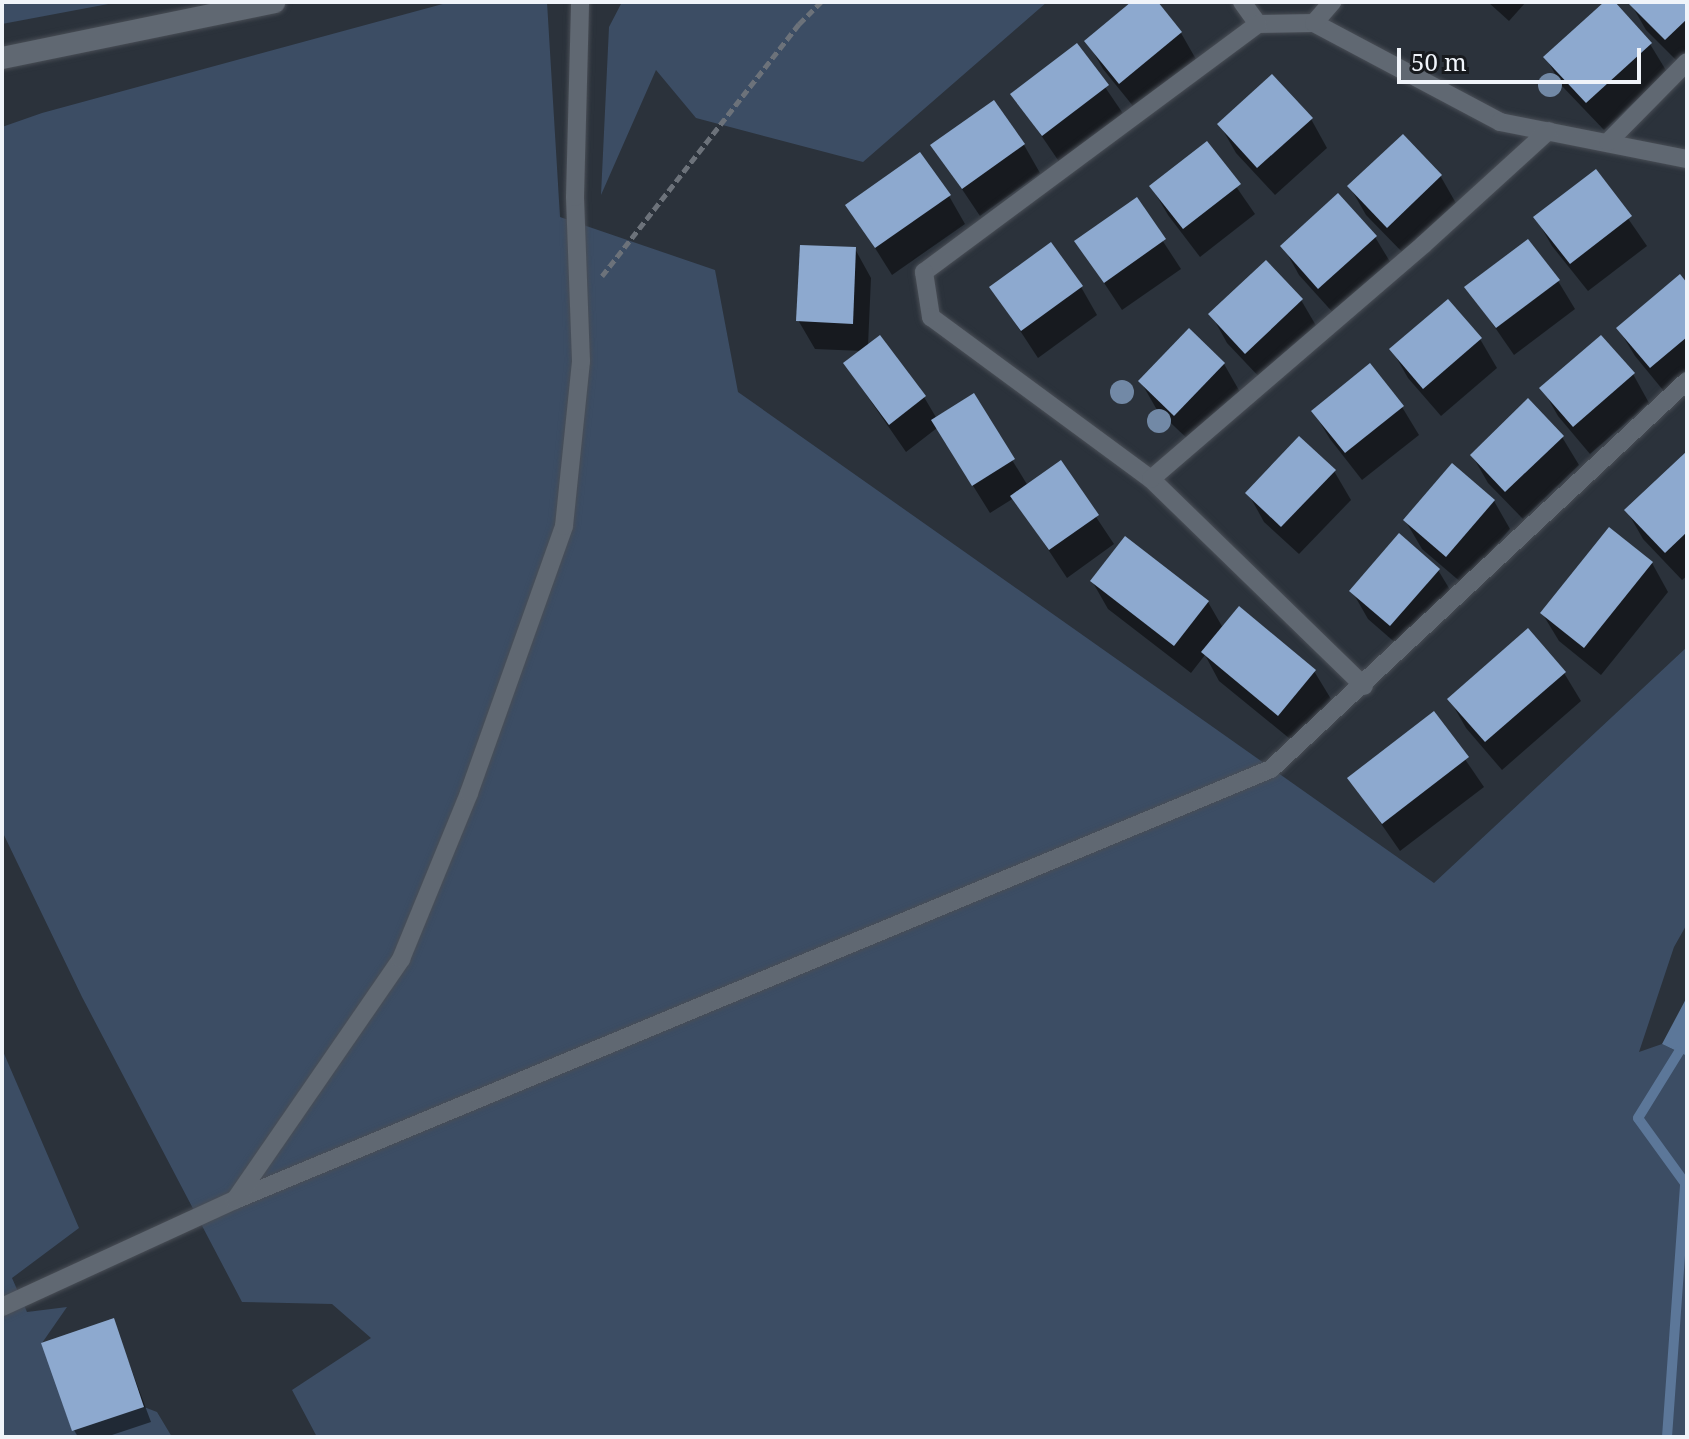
<!DOCTYPE html>
<html>
<head>
<meta charset="utf-8">
<style>
	body { margin:0 }
	#map { position:relative; width:1689px; height:1439px; overflow:hidden; background:#2b323b; font-family:"Noto Serif",serif }
	div>[style] { position:absolute }
	[style*='--x'] { left:calc(var(--x)*1px); top:calc(var(--y)*1px); width:calc(var(--w)*1px); rotate:calc(var(--a)*1deg) }
	.green>* { inset:0; background:#3c4d64 }
	.water>* { inset:0; background:#5c7799 }
	.shadow>* { inset:0; background:#0007 }
	.stream>* { height:10px; margin:-5px; padding:0 5px; transform-origin:5px; border-radius:5px; background:#5c7799 }
	.building>* { inset:0; background:#8da9cf }
	.path>* { height:5px; margin-top:-2.5px; transform-origin:0; background:repeating-linear-gradient(90deg,#6c727a 0 8px,transparent 0 12px) }
	.roads { filter:drop-shadow(0 0 2px #494e56) drop-shadow(0 0 2px #494e56) }
	.service>* { height:18px; margin:-9px; padding:0 9px; transform-origin:9px; border-radius:9px; background:#606872 }
	.tertiary>* { height:22px; margin:-11px; padding:0 11px; transform-origin:11px; border-radius:11px; background:#606872 }
	.trees>* { width:24px; height:24px; margin:-12px; border-radius:50%; background:#7289a6 }
	span { translate:-50% -50%; white-space:nowrap; text-align:center; line-height:1.15; -webkit-text-stroke:8px #171a1e; paint-order:stroke }
	.frame { position:absolute; inset:0; border:4px solid #f0f4fa; pointer-events:none }
	.scale { position:absolute; left:1397px; top:48px; width:244px; height:36px; box-sizing:border-box; border:4px solid #f0f4fa; border-top:0; padding-left:10px; font-size:24px; line-height:28px; white-space:nowrap; color:#f0f4fa; -webkit-text-stroke:6px #171a1e; paint-order:stroke }
</style>
</head>
<body>
<div id="map">
	<div class="green">
		<div style="clip-path:polygon(2px 2px,119px 2px,2px 24px)"></div>
		<div style="clip-path:polygon(450px 2px,547px 2px,560px 217px,715px 270px,738px 392px,1434px 883px,1687px 647px,1687px 924px,1674px 947px,1639px 1052px,1662px 1044px,1687px 1056px,1687px 1437px,317px 1437px,292px 1390px,371px 1338px,332px 1304px,242px 1302px,82px 997px,2px 831px,2px 127px,42px 113px)"></div>
		<div style="clip-path:polygon(622px 2px,1047px 2px,863px 162px,696px 118px,656px 70px,601px 195px,609px 27px)"></div>
		<div style="clip-path:polygon(2px 1049px,79px 1228px,12px 1278px,27px 1312px,67px 1307px,42px 1343px,72px 1430px,144px 1407px,157px 1412px,172px 1437px,2px 1437px)"></div>
	</div>
	<div class="water">
		<div style="clip-path:polygon(1687px 997px,1687px 1056px,1662px 1044px)"></div>
	</div>
	<div class="shadow">
		<div style="clip-path:polygon(1134px 2px,1155px 2px,1181px 33px,1197px 61px,1137px 111px,1103px 69px,1087px 41px)"></div>
		<div style="clip-path:polygon(1488px 2px,1526px 2px,1509px 21px)"></div>
		<div style="clip-path:polygon(1607px 2px,1612px 2px,1650px 44px,1667px 72px,1604px 130px,1562px 86px,1546px 58px)"></div>
		<div style="clip-path:polygon(1630px 2px,1687px 2px,1687px 63px,1683px 67px,1646px 30px)"></div>
		<div style="clip-path:polygon(1077px 46px,1124px 115px,1060px 163px,1013px 94px)"></div>
		<div style="clip-path:polygon(1311px 119px,1327px 148px,1275px 195px,1236px 153px,1220px 125px)"></div>
		<div style="clip-path:polygon(1403px 137px,1441px 177px,1457px 205px,1405px 255px,1366px 215px,1350px 187px)"></div>
		<div style="clip-path:polygon(1206px 143px,1255px 214px,1200px 257px,1168px 215px,1151px 186px)"></div>
		<div style="clip-path:polygon(1024px 145px,1040px 173px,980px 216px,933px 146px)"></div>
		<div style="clip-path:polygon(1596px 172px,1647px 246px,1588px 291px,1552px 246px,1536px 218px)"></div>
		<div style="clip-path:polygon(949px 196px,965px 224px,892px 275px,848px 205px)"></div>
		<div style="clip-path:polygon(1136px 200px,1181px 269px,1122px 310px,1077px 242px)"></div>
		<div style="clip-path:polygon(1375px 237px,1392px 265px,1336px 316px,1299px 275px,1283px 246px)"></div>
		<div style="clip-path:polygon(855px 249px,871px 278px,868px 346px,924px 397px,937px 419px,973px 396px,1028px 486px,1060px 463px,1114px 544px,1067px 578px,1014px 498px,990px 513px,937px 428px,906px 452px,845px 364px,862px 351px,815px 349px,798px 320px)"></div>
		<div style="clip-path:polygon(1558px 281px,1575px 309px,1514px 355px,1467px 287px)"></div>
		<div style="clip-path:polygon(1687px 286px,1687px 378px,1667px 395px,1635px 356px,1618px 328px)"></div>
		<div style="clip-path:polygon(1081px 287px,1097px 315px,1038px 358px,992px 288px)"></div>
		<div style="clip-path:polygon(1301px 300px,1318px 329px,1263px 381px,1227px 343px,1211px 314px)"></div>
		<div style="clip-path:polygon(1480px 339px,1497px 368px,1441px 416px,1408px 378px,1392px 350px)"></div>
		<div style="clip-path:polygon(1224px 364px,1240px 392px,1192px 443px,1157px 410px,1141px 382px)"></div>
		<div style="clip-path:polygon(1633px 374px,1649px 403px,1590px 454px,1558px 416px,1542px 388px)"></div>
		<div style="clip-path:polygon(1402px 407px,1419px 435px,1362px 480px,1330px 439px,1313px 411px)"></div>
		<div style="clip-path:polygon(1562px 437px,1579px 465px,1523px 519px,1488px 483px,1472px 455px)"></div>
		<div style="clip-path:polygon(1687px 454px,1687px 576px,1682px 580px,1643px 539px,1627px 511px)"></div>
		<div style="clip-path:polygon(1334px 471px,1351px 500px,1299px 554px,1264px 522px,1248px 493px)"></div>
		<div style="clip-path:polygon(1494px 501px,1510px 529px,1463px 584px,1422px 549px,1405px 520px)"></div>
		<div style="clip-path:polygon(1652px 563px,1668px 592px,1601px 675px,1559px 641px,1542px 613px)"></div>
		<div style="clip-path:polygon(1438px 570px,1455px 598px,1407px 653px,1368px 619px,1352px 591px)"></div>
		<div style="clip-path:polygon(1092px 581px,1208px 602px,1223px 628px,1314px 671px,1331px 699px,1295px 743px,1219px 681px,1205px 655px,1191px 673px,1108px 609px)"></div>
		<div style="clip-path:polygon(1564px 673px,1581px 701px,1502px 770px,1466px 728px,1450px 700px)"></div>
		<div style="clip-path:polygon(1434px 714px,1484px 787px,1400px 851px,1350px 779px)"></div>
		<div style="clip-path:polygon(113px 1320px,151px 1422px,106px 1437px,78px 1437px,74px 1430px)"></div>
	</div>
	<div class="stream">
		<div style="--x:1667;--y:1437;--w:255;--a:-85.9"></div>
		<div style="--x:1685;--y:1183;--w:80;--a:-125.9"></div>
		<div style="--x:1638;--y:1118;--w:78;--a:-58.2"></div>
	</div>
	<div class="building">
		<div style="clip-path:polygon(1131px 2px,1158px 2px,1182px 32px,1119px 84px,1084px 41px)"></div>
		<div style="clip-path:polygon(1604px 2px,1615px 2px,1652px 43px,1586px 103px,1543px 57px)"></div>
		<div style="clip-path:polygon(1627px 2px,1687px 2px,1687px 19px,1665px 40px)"></div>
		<div style="clip-path:polygon(1077px 43px,1109px 85px,1042px 136px,1010px 94px)"></div>
		<div style="clip-path:polygon(1272px 74px,1313px 118px,1257px 168px,1217px 124px)"></div>
		<div style="clip-path:polygon(994px 100px,1025px 144px,962px 189px,930px 145px)"></div>
		<div style="clip-path:polygon(1403px 134px,1442px 175px,1387px 228px,1347px 186px)"></div>
		<div style="clip-path:polygon(1207px 141px,1241px 184px,1183px 229px,1149px 186px)"></div>
		<div style="clip-path:polygon(920px 152px,951px 195px,875px 248px,845px 205px)"></div>
		<div style="clip-path:polygon(1596px 169px,1632px 216px,1570px 264px,1533px 217px)"></div>
		<div style="clip-path:polygon(1338px 193px,1377px 236px,1318px 289px,1280px 246px)"></div>
		<div style="clip-path:polygon(1137px 197px,1166px 239px,1104px 283px,1074px 241px)"></div>
		<div style="clip-path:polygon(1528px 239px,1560px 280px,1496px 328px,1464px 287px)"></div>
		<div style="clip-path:polygon(1051px 242px,1083px 286px,1021px 331px,989px 287px)"></div>
		<div style="clip-path:polygon(800px 245px,856px 247px,853px 324px,796px 321px)"></div>
		<div style="clip-path:polygon(1266px 260px,1303px 299px,1245px 354px,1208px 314px)"></div>
		<div style="clip-path:polygon(1680px 274px,1687px 283px,1687px 337px,1650px 368px,1616px 328px)"></div>
		<div style="clip-path:polygon(1448px 299px,1482px 338px,1423px 389px,1389px 349px)"></div>
		<div style="clip-path:polygon(1189px 328px,1225px 363px,1174px 416px,1138px 381px)"></div>
		<div style="clip-path:polygon(880px 335px,926px 396px,889px 425px,843px 363px)"></div>
		<div style="clip-path:polygon(1601px 335px,1635px 373px,1573px 427px,1539px 388px)"></div>
		<div style="clip-path:polygon(1370px 363px,1404px 406px,1345px 453px,1311px 411px)"></div>
		<div style="clip-path:polygon(974px 393px,1015px 459px,972px 486px,931px 420px)"></div>
		<div style="clip-path:polygon(1528px 398px,1564px 436px,1505px 492px,1470px 455px)"></div>
		<div style="clip-path:polygon(1299px 436px,1336px 470px,1281px 527px,1245px 493px)"></div>
		<div style="clip-path:polygon(1687px 451px,1687px 532px,1665px 553px,1624px 510px)"></div>
		<div style="clip-path:polygon(1061px 460px,1099px 515px,1049px 550px,1010px 496px)"></div>
		<div style="clip-path:polygon(1452px 463px,1495px 500px,1446px 557px,1403px 520px)"></div>
		<div style="clip-path:polygon(1609px 527px,1653px 562px,1584px 648px,1540px 613px)"></div>
		<div style="clip-path:polygon(1399px 533px,1440px 569px,1390px 626px,1349px 591px)"></div>
		<div style="clip-path:polygon(1125px 536px,1209px 601px,1174px 646px,1090px 581px)"></div>
		<div style="clip-path:polygon(1239px 606px,1316px 670px,1278px 716px,1201px 652px)"></div>
		<div style="clip-path:polygon(1528px 628px,1566px 672px,1485px 742px,1447px 699px)"></div>
		<div style="clip-path:polygon(1434px 711px,1469px 757px,1382px 824px,1347px 778px)"></div>
		<div style="clip-path:polygon(114px 1318px,144px 1407px,72px 1431px,41px 1343px)"></div>
	</div>
	<div class="path">
		<div style="--x:602;--y:276;--w:320;--a:-52"></div>
		<div style="--x:799;--y:24;--w:31;--a:-45"></div>
	</div>
	<div class="roads">
		<div class="service">
			<div style="--x:1242;--y:2;--w:27;--a:54"></div>
			<div style="--x:1258;--y:24;--w:56;--a:-1"></div>
			<div style="--x:1314;--y:23;--w:211;--a:28"></div>
			<div style="--x:1500;--y:122;--w:191;--a:11.2"></div>
			<div style="--x:1314;--y:23;--w:28;--a:-49"></div>
			<div style="--x:1258;--y:24;--w:416;--a:143.4"></div>
			<div style="--x:924;--y:272;--w:46;--a:81.2"></div>
			<div style="--x:931;--y:317;--w:273;--a:36.4"></div>
			<div style="--x:1151;--y:479;--w:297;--a:44.2"></div>
			<div style="--x:1608;--y:142;--w:112;--a:-45.4"></div>
			<div style="--x:1151;--y:479;--w:360;--a:-40.7"></div>
			<div style="--x:1424;--y:244;--w:168;--a:-42.3"></div>
			<div style="--x:235;--y:1200;--w:1122;--a:-22.59"></div>
			<div style="--x:1271;--y:769;--w:569;--a:-43.01"></div>
			<div style="--x:2;--y:1307;--w:256;--a:-24.7"></div>
			<div style="--x:235;--y:1200;--w:293;--a:-55.4"></div>
			<div style="--x:401;--y:959;--w:179;--a:-67.7"></div>
			<div style="--x:469;--y:793;--w:283;--a:-70.4"></div>
			<div style="--x:564;--y:526;--w:166;--a:-84.1"></div>
			<div style="--x:581;--y:361;--w:164;--a:-92.1"></div>
			<div style="--x:575;--y:197;--w:195;--a:-88.5"></div>
		</div>
		<div class="tertiary">
			<div style="--x:2;--y:58;--w:278;--a:-11.6"></div>
		</div>
	</div>
	<div class="trees">
		<div style="left:1550px;top:85px"></div>
		<div style="left:1122px;top:392px"></div>
		<div style="left:1159px;top:421px"></div>
	</div>
	<div class="frame"></div>
	<div class="scale">50 m</div>
</div>
</body>
</html>
